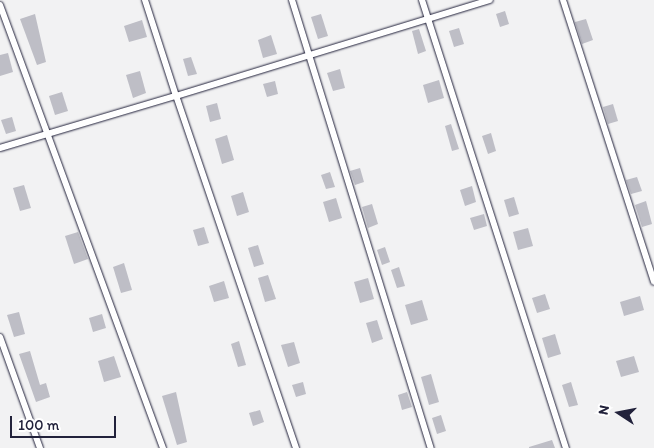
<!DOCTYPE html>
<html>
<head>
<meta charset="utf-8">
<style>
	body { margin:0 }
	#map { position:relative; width:654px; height:448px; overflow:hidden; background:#f2f2f3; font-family:Itim,sans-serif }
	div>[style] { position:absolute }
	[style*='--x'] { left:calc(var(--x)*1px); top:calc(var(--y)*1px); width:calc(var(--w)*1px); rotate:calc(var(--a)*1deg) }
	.building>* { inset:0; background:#bebec6 }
	.roads { filter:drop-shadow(0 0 1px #22223b) drop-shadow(0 0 1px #22223b) }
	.minor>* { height:6px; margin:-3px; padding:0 3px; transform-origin:3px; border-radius:3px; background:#fff }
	span { translate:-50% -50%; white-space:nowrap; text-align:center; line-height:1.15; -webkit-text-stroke:4px #fff; paint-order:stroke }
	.north { position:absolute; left:594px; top:388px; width:50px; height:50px; -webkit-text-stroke:4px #fff; paint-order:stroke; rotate:281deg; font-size:14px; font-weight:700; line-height:20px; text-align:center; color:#22223b }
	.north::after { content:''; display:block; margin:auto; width:18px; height:22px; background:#22223b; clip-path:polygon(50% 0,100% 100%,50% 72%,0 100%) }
	.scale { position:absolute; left:10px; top:416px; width:106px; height:22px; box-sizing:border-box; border:2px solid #22223b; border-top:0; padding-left:6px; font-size:15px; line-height:18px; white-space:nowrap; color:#22223b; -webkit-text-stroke:4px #fff; paint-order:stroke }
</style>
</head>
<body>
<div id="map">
	<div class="building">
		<div style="clip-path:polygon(505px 11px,509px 24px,500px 27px,496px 14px)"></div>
		<div style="clip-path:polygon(35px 14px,46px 62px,37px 65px,20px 19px)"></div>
		<div style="clip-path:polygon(321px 14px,328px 36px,318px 39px,311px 17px)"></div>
		<div style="clip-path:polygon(586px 19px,593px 40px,582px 44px,575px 22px)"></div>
		<div style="clip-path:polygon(142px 20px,147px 37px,129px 42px,124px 26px)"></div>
		<div style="clip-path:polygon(459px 28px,464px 44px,454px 47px,449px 31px)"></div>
		<div style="clip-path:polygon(419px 29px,426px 51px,418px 54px,412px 31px)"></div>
		<div style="clip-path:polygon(271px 35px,277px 54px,263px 58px,258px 40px)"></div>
		<div style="clip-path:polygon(8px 53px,13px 72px,0 76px,0 55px)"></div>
		<div style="clip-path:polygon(191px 57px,197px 74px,188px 76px,183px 59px)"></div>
		<div style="clip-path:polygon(340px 69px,345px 88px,333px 91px,327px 73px)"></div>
		<div style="clip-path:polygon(140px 71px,146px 93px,133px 98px,126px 75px)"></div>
		<div style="clip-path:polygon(439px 80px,444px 98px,428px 103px,423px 85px)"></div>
		<div style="clip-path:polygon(275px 81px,278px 94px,267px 97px,263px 84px)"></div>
		<div style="clip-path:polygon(62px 92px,68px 111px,55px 115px,49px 96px)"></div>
		<div style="clip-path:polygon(217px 103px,221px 119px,210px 122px,206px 106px)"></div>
		<div style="clip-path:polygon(613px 104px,618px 121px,608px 124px,603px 107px)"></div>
		<div style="clip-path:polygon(12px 117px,16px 131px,6px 134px,1px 120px)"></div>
		<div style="clip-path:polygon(451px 124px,459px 149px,452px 151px,445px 126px)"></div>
		<div style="clip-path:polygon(491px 133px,496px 151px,488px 154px,482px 136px)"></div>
		<div style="clip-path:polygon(227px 135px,234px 160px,222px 164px,215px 139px)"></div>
		<div style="clip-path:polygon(360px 168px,364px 182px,355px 185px,350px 171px)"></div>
		<div style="clip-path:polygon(330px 172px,335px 187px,326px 189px,321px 175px)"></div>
		<div style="clip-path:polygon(637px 177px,642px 191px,631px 194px,626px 180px)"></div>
		<div style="clip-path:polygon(24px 185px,31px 208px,20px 211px,13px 188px)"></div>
		<div style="clip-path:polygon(472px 186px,476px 202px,465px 206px,460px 190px)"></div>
		<div style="clip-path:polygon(243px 192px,249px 212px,237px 216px,231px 196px)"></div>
		<div style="clip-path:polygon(514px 197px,519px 214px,509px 217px,504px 200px)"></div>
		<div style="clip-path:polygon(336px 198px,342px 218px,329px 222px,323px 202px)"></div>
		<div style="clip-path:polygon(646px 201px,652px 224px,642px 227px,635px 205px)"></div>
		<div style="clip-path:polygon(372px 204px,378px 224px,368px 228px,362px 207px)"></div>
		<div style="clip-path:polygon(484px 214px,487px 226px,474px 230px,470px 218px)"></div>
		<div style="clip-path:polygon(204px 227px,209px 243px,198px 246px,193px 230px)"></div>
		<div style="clip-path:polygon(528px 228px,533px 246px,518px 250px,513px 232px)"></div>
		<div style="clip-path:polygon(78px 232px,88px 259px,74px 264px,65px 236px)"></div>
		<div style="clip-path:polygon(258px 245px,264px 264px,254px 267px,248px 248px)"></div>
		<div style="clip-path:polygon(385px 247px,390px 262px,382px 265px,377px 250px)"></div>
		<div style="clip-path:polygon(124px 263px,132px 290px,121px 293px,113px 267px)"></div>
		<div style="clip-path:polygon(399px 267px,405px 286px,397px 288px,391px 270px)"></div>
		<div style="clip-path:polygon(268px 275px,276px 299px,265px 302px,258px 278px)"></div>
		<div style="clip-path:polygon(368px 278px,374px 299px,360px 303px,354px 282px)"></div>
		<div style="clip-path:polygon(224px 281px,229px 298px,214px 302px,209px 286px)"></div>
		<div style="clip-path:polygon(545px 294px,550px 309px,537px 313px,532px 298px)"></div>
		<div style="clip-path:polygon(640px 296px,644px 310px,624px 316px,620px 302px)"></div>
		<div style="clip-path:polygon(422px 300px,428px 320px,411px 325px,405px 305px)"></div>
		<div style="clip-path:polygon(19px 312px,25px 334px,14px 337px,7px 315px)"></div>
		<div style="clip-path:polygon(102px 314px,106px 328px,93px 332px,89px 318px)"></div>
		<div style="clip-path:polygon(377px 320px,383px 339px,372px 343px,366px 323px)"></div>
		<div style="clip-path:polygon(555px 334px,561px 354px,548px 358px,542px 338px)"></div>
		<div style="clip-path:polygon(239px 341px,246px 365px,238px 367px,231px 344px)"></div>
		<div style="clip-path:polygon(294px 342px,300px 363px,288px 367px,281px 345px)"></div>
		<div style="clip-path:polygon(30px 351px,40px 385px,46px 383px,50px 397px,36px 402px,19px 354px)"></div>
		<div style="clip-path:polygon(114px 356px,121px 377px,104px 382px,98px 361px)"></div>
		<div style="clip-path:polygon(634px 356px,639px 372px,621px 377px,616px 361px)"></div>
		<div style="clip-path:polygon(431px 374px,439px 402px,429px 405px,421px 377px)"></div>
		<div style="clip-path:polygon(303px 382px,306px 394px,296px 397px,292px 385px)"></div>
		<div style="clip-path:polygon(571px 382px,578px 405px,569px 407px,562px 385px)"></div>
		<div style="clip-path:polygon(176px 392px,187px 442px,177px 445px,162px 396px)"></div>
		<div style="clip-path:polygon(407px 392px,412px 407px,402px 410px,398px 395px)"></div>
		<div style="clip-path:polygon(260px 410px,264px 422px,253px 426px,249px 413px)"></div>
		<div style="clip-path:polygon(441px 415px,446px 431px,437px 434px,432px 418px)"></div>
		<div style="clip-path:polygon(552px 440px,555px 448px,529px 448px,529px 447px)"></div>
	</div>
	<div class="roads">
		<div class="minor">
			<div style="--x:292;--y:0;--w:469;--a:72.8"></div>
			<div style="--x:422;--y:0;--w:471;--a:72.2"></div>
			<div style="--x:563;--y:0;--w:296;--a:72.1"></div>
			<div style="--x:0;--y:5;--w:472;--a:69.8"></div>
			<div style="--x:0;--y:148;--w:184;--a:-16.5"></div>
			<div style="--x:176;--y:96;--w:101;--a:-107.9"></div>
			<div style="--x:0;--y:337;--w:118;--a:70.2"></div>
			<div style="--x:296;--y:448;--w:372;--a:-108.8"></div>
			<div style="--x:176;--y:96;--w:328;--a:-17"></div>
		</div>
	</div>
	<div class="north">N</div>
	<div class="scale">100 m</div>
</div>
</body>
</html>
